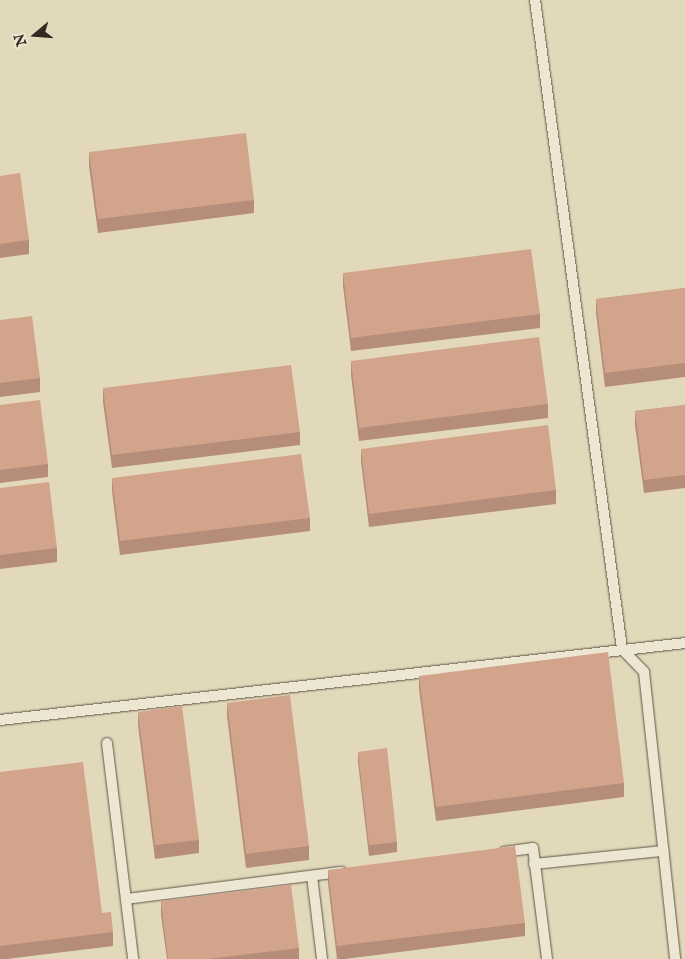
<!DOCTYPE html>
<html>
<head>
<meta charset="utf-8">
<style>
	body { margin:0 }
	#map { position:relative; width:685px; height:959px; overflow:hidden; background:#e2d9ba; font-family:"IM FELL English",serif }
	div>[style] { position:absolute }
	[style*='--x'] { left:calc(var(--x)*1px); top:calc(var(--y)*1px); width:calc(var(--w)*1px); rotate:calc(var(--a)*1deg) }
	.roads { filter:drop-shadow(0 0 1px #605548) drop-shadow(0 0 1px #605548) }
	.lane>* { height:10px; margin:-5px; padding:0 5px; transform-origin:5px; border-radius:5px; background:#ece6d2 }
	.wall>* { inset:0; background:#b58d78 }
	.building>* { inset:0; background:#d3a48c }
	span { translate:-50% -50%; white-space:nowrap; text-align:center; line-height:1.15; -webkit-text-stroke:4px #ece6d2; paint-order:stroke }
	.north { position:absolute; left:10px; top:10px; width:50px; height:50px; -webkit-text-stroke:4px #ece6d2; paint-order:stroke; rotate:252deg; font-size:14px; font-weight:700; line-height:20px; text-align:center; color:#342922 }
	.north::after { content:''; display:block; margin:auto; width:18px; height:22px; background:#342922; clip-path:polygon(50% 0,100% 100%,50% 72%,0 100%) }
</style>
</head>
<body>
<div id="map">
	<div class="roads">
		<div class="lane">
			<div style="--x:535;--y:0;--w:655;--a:82.36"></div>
			<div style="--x:622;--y:649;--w:32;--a:46"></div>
			<div style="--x:644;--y:672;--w:289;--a:83.8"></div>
			<div style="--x:0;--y:720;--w:689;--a:-6.41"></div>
			<div style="--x:107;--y:743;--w:218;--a:83.1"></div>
			<div style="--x:504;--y:852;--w:29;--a:-8"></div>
			<div style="--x:533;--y:848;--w:112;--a:82.8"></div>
			<div style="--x:534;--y:864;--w:130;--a:-5.8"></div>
			<div style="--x:312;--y:876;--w:84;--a:83.1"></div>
			<div style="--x:126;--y:899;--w:217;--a:-7.2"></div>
		</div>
	</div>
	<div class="wall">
		<div style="clip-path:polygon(89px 152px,254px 200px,254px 213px,98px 233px,89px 166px)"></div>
		<div style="clip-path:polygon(0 176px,29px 240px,29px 254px,0 258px)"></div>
		<div style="clip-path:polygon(343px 273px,540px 314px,540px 328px,351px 351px,343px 286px)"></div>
		<div style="clip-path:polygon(685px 288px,685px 377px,605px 387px,596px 313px,596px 299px)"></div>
		<div style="clip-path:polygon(0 320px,40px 378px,40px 392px,0 397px)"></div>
		<div style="clip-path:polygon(351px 361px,548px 404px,548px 418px,359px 441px,351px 375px)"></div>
		<div style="clip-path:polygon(103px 388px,300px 432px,300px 445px,112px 468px,103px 402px)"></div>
		<div style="clip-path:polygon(0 405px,48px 464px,48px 477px,0 483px)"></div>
		<div style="clip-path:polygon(685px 405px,685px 488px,644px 493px,635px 425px,635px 411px)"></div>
		<div style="clip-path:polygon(361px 449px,556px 490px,556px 504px,369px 527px,361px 462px)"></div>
		<div style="clip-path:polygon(112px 478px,310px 518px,310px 531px,120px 555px,112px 491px)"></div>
		<div style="clip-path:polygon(0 488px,57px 548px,57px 562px,0 569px)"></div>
		<div style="clip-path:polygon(419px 676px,624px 783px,624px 797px,436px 821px,419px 689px)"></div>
		<div style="clip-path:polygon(227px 703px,309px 846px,309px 860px,246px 868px,227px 716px)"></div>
		<div style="clip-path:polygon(138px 712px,199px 840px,199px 853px,155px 859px,138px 725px)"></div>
		<div style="clip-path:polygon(358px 752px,397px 842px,397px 852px,369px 856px,358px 762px)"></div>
		<div style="clip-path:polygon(0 772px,102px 913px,113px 932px,113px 946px,7px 959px,0 959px)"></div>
		<div style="clip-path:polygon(328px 870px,525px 923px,525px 936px,345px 959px,337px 959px,328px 883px)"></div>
		<div style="clip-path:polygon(161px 901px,299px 948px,299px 959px,167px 959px,161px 915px)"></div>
	</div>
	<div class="building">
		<div style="clip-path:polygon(246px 133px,254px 200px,98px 219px,89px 152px)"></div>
		<div style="clip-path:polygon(20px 173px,29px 240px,0 244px,0 176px)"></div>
		<div style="clip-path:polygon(531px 249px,540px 314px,351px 338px,343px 273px)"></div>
		<div style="clip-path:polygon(685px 288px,685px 363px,605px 373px,596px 299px)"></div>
		<div style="clip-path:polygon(32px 316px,40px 378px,0 383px,0 320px)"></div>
		<div style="clip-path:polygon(539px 337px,548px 404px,359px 428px,351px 361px)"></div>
		<div style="clip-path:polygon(291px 365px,300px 432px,112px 455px,103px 388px)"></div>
		<div style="clip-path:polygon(40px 400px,48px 464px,0 470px,0 405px)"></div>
		<div style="clip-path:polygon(685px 405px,685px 475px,644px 480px,635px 411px)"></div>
		<div style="clip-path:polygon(548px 425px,556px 490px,369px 514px,361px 449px)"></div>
		<div style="clip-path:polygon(301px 454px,310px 518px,120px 541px,112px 478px)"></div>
		<div style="clip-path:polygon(49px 482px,57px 548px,0 555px,0 488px)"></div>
		<div style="clip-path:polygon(608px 652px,624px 783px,436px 807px,419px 676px)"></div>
		<div style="clip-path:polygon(290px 695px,309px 846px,246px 854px,227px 703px)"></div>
		<div style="clip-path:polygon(182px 706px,199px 840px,155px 845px,138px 712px)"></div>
		<div style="clip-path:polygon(387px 748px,397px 842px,369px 845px,358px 752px)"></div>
		<div style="clip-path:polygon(83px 762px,102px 913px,111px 912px,113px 932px,0 946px,0 772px)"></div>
		<div style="clip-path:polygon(515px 846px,525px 923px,337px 946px,328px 870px)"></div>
		<div style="clip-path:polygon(291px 885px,299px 948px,208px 959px,168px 959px,161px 901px)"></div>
	</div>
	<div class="north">N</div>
</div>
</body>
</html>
